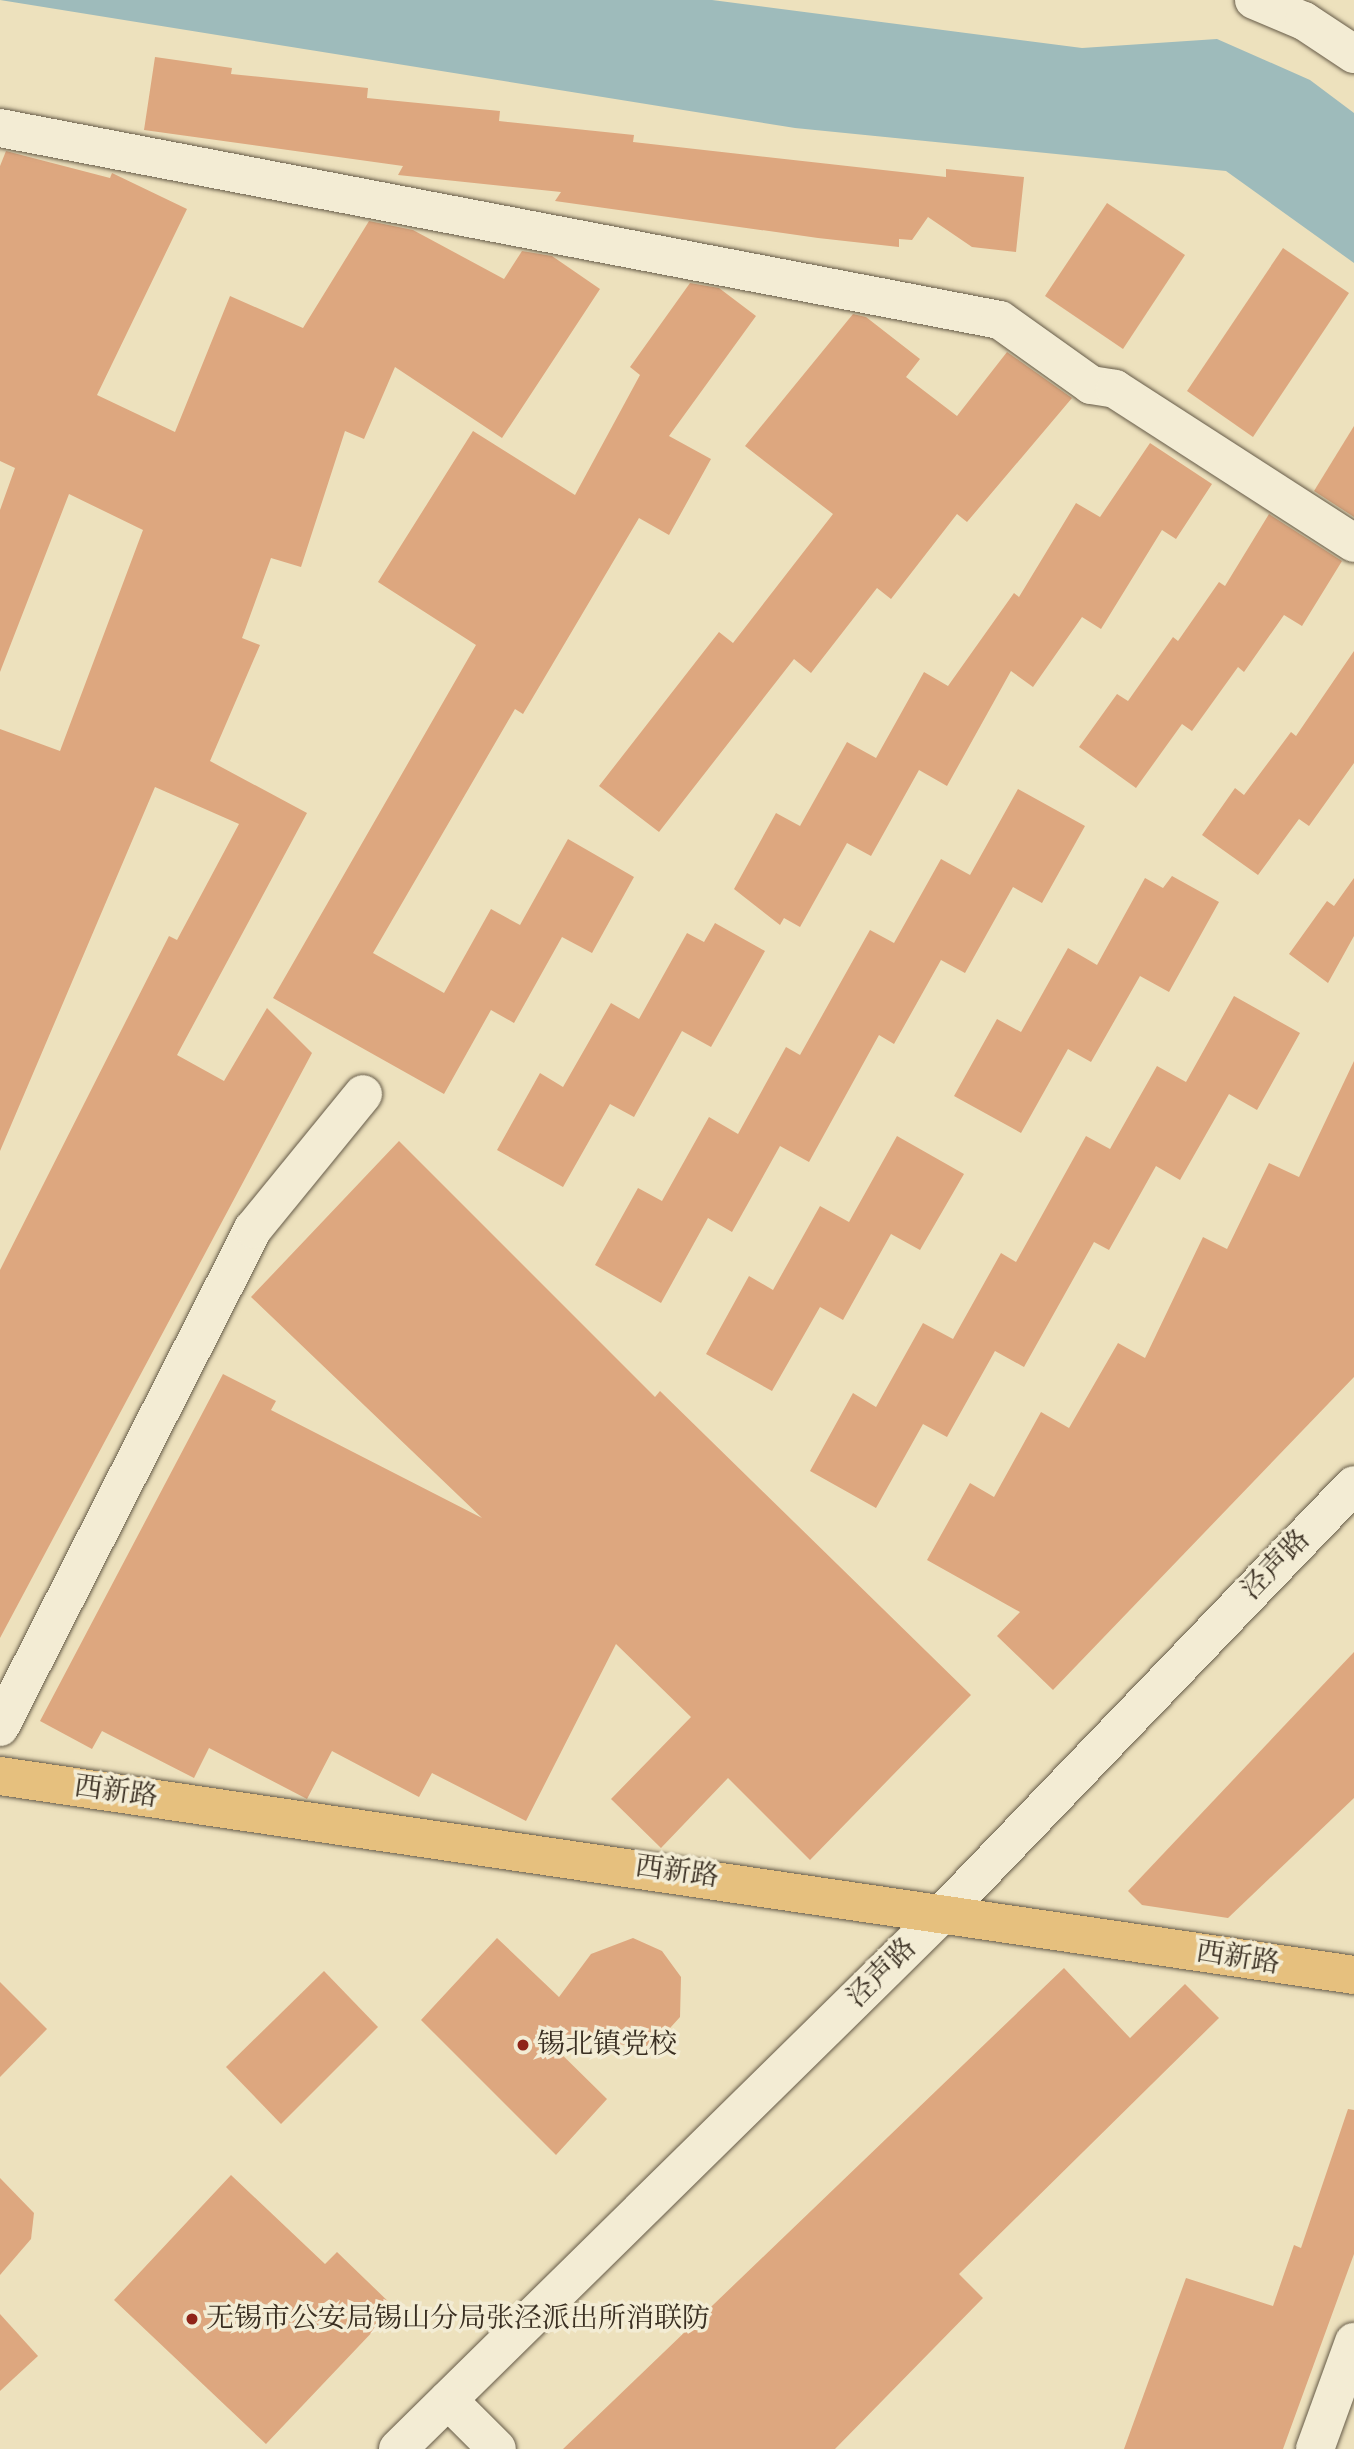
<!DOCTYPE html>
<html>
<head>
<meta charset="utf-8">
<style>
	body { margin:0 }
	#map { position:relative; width:1354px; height:2449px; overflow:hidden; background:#ede1bd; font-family:"IM FELL DW Pica","Noto Serif SC",serif }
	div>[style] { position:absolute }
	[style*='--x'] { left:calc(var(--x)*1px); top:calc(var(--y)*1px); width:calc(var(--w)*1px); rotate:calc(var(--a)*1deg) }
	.water>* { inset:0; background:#9ebbbb }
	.building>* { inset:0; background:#dda77f }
	.roads { filter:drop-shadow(0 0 2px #665b48) drop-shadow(0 0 2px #665b48) }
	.minor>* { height:38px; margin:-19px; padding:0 19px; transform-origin:19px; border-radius:19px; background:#f3ecd4 }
	.major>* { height:38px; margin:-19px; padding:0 19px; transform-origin:19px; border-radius:19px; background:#e6c07e }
	.dots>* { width:19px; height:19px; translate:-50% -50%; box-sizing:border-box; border:4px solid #f3ecd4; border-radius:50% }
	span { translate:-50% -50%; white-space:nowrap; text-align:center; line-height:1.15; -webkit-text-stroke:7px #f3ecd4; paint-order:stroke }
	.street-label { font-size:28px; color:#392e21 }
	.poi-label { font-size:28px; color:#392e21 }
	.left { translate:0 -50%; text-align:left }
</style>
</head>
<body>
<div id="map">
	<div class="water">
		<div style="clip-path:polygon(0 0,712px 0,1082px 48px,1217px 39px,1310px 80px,1354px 113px,1354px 263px,1226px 171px,795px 128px)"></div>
	</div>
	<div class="building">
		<div style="clip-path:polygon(155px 57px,232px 68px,231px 74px,368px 88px,367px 98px,500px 111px,499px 121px,634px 135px,633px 142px,946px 177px,946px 169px,1024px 177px,1016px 252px,972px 247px,928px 217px,912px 240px,899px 239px,899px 247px,818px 238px,555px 201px,561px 192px,398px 175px,403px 166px,144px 130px)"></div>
		<div style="clip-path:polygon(6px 151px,110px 178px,112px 173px,187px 209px,97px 395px,175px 432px,230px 296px,303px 328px,369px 221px,413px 230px,504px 279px,522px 251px,552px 256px,600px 289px,502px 438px,395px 367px,364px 439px,345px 431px,301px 567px,271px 558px,242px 638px,260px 645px,210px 761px,307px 813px,177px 1055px,224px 1081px,267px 1008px,312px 1053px,0 1638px,0 1270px,169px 936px,177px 940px,239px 824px,155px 787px,0 1151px,0 729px,60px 751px,143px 530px,69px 494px,0 672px,0 510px,15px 468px,0 461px,0 166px)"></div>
		<div style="clip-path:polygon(1107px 203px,1185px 255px,1123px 349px,1045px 296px)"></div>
		<div style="clip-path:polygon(1283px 248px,1349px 293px,1253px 437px,1187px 391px)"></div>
		<div style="clip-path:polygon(690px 283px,719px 288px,756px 316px,669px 436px,711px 459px,669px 535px,639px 518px,523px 714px,515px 709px,373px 953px,444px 993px,491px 909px,520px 925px,568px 839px,634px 877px,592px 953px,562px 937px,514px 1023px,491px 1010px,444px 1094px,273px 998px,476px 645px,378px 582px,473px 431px,575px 495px,640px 375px,630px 367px)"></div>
		<div style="clip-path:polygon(853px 314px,866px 317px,920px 359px,906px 377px,957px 416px,1007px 352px,1072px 398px,967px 522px,957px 514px,891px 599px,877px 588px,811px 673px,794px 659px,659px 832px,599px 786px,719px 632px,733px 643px,833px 514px,745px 446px)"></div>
		<div style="clip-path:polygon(1354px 426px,1354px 517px,1314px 491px)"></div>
		<div style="clip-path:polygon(1150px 443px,1212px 484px,1176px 539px,1162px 530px,1101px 629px,1082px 617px,1033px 687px,1011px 671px,947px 786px,919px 770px,871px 856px,847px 843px,800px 927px,784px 918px,780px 925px,734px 889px,776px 813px,800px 826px,847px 742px,876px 758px,924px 672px,948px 686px,1014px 593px,1019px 597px,1076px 503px,1100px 517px)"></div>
		<div style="clip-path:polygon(1269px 514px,1342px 561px,1302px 626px,1284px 615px,1244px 672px,1238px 667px,1192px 731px,1182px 724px,1136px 788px,1079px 747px,1117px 694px,1128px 701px,1173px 637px,1178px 641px,1219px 582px,1225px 586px)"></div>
		<div style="clip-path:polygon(1354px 651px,1354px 763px,1309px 826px,1299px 819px,1258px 875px,1202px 835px,1235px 788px,1244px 795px,1291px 732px,1296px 736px)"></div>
		<div style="clip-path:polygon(1018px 789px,1085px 826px,1042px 903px,1013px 887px,965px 973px,941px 960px,894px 1044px,879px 1035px,809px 1162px,780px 1146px,732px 1232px,708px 1218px,661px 1303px,595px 1265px,638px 1188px,662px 1201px,709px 1117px,738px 1134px,786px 1047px,800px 1055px,870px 930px,894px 943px,941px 859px,970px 875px)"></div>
		<div style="clip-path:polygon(1172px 876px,1219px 902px,1169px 992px,1140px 976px,1091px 1062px,1068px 1049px,1021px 1133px,954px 1096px,997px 1019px,1021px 1032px,1068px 948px,1097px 965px,1145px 878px,1163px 888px)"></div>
		<div style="clip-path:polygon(1354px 878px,1354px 936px,1328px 983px,1289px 954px,1327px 901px,1334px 906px)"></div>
		<div style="clip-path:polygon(715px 923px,765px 951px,711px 1047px,682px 1031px,634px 1117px,610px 1104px,563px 1187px,497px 1150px,540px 1073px,563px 1087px,611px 1003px,639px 1019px,687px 933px,704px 942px)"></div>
		<div style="clip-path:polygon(1234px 996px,1300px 1033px,1257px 1110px,1229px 1094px,1180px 1180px,1156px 1166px,1109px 1250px,1094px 1242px,1024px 1367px,995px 1351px,947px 1437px,923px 1424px,876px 1508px,810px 1471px,853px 1393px,876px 1407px,923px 1323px,953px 1339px,1001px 1253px,1016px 1262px,1086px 1136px,1110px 1149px,1157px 1066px,1186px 1082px)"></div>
		<div style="clip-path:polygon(1354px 1061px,1354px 1377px,1053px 1690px,997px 1636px,1020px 1612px,927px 1560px,970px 1483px,994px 1497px,1041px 1412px,1069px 1428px,1118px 1343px,1145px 1358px,1203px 1237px,1227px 1249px,1269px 1163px,1299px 1177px)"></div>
		<div style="clip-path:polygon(897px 1136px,964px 1174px,920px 1250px,891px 1234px,843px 1320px,820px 1307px,772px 1391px,706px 1354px,749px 1276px,773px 1290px,820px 1206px,849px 1222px)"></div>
		<div style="clip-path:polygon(399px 1141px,655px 1397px,660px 1391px,971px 1695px,810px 1860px,728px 1778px,661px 1848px,611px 1799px,691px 1717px,616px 1644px,526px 1821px,432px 1773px,419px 1797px,332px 1751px,307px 1799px,209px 1748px,194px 1778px,102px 1731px,92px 1749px,40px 1721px,223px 1374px,276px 1401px,271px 1410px,482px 1518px,251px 1297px)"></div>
		<div style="clip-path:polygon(1354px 1652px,1354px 1798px,1228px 1918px,1142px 1905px,1128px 1891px)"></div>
		<div style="clip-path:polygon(497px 1938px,559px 1997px,591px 1954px,633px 1938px,662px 1951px,681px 1977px,680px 2017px,652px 2048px,542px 2035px,607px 2099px,556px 2155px,421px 2020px)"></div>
		<div style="clip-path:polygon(1064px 1968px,1130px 2038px,1185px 1984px,1219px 2018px,959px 2274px,983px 2298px,835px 2449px,563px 2449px)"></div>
		<div style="clip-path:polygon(324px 1971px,378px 2027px,281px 2124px,226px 2067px)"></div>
		<div style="clip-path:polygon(0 1982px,47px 2029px,0 2077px)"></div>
		<div style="clip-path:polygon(1348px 2109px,1354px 2110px,1354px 2254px,1283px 2449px,1124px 2449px,1186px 2278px,1273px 2306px,1294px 2245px,1301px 2248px)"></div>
		<div style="clip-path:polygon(231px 2175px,325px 2264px,337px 2252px,395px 2308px,266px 2444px,114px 2300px)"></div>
		<div style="clip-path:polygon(0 2178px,34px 2213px,31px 2239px,0 2275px)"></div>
		<div style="clip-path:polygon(0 2314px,38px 2356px,0 2391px)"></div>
	</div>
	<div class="roads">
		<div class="minor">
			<div style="--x:1254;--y:0;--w:54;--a:22.8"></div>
			<div style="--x:1304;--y:21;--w:60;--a:33.4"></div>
			<div style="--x:0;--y:128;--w:1018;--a:10.87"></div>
			<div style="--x:1000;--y:320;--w:112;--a:35.5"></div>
			<div style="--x:1091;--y:385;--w:24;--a:9"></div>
			<div style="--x:1115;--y:389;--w:284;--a:32.8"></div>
			<div style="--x:0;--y:1727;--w:559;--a:-63.07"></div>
			<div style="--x:253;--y:1229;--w:174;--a:-50.8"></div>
			<div style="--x:448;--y:2400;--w:69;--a:45"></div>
			<div style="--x:398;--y:2449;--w:764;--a:-44.52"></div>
			<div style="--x:943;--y:1913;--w:593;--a:-46.16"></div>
			<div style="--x:1315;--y:2449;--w:114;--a:-70"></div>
		</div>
		<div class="major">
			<div style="--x:0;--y:1776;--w:1369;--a:8.36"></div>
		</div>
	</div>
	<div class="dots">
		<div style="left:523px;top:2045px;background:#8f2418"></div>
		<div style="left:192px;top:2319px;background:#8f2418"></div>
	</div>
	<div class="street-label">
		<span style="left:1276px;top:1565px;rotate:-46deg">泾声路</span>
		<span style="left:116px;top:1792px;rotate:8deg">西新路</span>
		<span style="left:677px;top:1872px;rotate:8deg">西新路</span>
		<span style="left:1238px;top:1958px;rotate:9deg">西新路</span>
		<span style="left:882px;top:1973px;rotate:-45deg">泾声路</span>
	</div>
	<div class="poi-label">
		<span class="left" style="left:537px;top:2045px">锡北镇党校</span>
		<span class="left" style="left:206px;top:2319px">无锡市公安局锡山分局张泾派出所消联防</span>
	</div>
</div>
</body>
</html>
